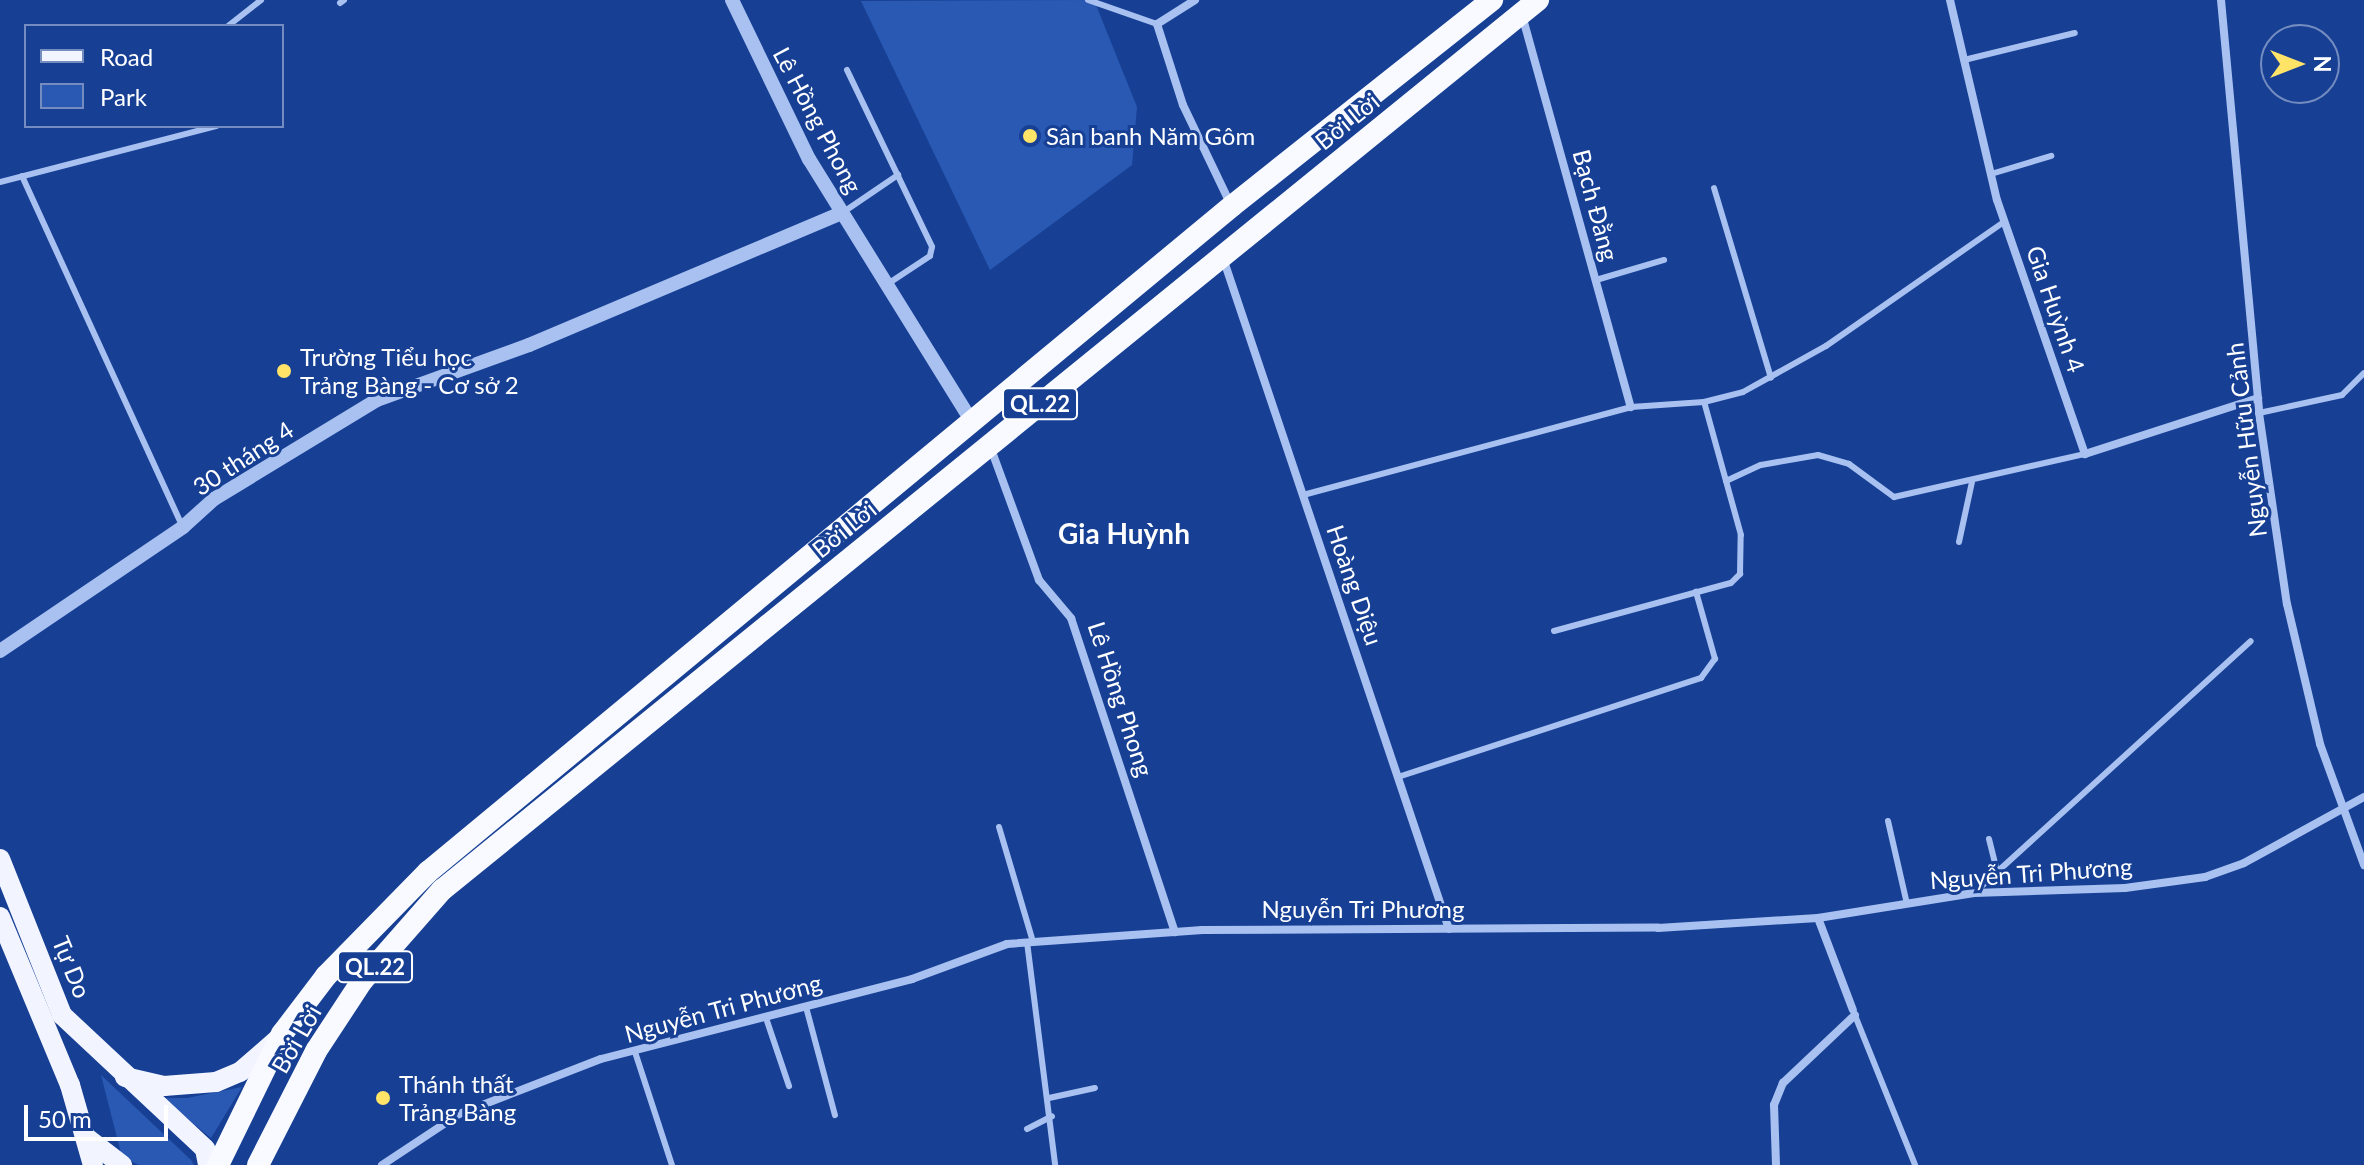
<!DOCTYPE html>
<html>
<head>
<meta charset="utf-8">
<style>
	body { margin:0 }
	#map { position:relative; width:2364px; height:1165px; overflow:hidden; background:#174095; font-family:Lato,sans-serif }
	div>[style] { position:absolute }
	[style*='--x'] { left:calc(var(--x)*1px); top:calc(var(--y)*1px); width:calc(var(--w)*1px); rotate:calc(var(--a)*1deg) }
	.green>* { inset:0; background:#2a59b3 }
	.service>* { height:6px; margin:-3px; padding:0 3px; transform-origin:3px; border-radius:3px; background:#a8c1f1 }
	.minor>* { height:8px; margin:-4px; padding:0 4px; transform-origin:4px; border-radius:4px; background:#a8c1f1 }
	.tertiary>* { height:14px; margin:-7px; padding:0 7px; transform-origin:7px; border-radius:7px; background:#a8c1f1 }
	.primary>* { height:20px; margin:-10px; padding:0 10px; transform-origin:10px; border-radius:10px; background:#f2f5ff }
	.trunk>* { height:22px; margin:-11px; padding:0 11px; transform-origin:11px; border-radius:11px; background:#f8faff }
	.dots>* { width:22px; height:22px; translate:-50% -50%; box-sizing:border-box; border:4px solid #174095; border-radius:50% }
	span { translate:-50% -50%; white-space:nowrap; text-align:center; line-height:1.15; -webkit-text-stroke:6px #174095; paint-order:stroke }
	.shield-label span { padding:2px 6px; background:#174095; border:2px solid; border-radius:6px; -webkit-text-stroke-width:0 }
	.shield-label { font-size:22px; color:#fff; font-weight:700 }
	.street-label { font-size:24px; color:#fff }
	.poi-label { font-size:24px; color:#fff }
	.left { translate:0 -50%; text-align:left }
	.quarter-label { font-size:28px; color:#fff; font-weight:700 }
	.legend { position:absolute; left:24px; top:24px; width:260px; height:104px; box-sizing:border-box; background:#174095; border:2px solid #748cbf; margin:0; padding:10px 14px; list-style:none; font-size:24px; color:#fff }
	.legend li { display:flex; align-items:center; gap:16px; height:40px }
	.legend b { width:40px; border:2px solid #748cbf }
	.north { position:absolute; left:2260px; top:24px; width:80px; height:80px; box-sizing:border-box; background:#174095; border:2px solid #748cbf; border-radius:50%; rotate:90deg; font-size:22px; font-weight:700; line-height:32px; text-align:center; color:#fff }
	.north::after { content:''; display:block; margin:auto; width:28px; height:36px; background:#ffe468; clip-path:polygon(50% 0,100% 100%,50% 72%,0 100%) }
	.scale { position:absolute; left:24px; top:1105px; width:144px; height:36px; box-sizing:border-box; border:4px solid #fff; border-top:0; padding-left:10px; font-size:24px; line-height:28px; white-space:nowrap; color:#fff; -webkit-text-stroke:6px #174095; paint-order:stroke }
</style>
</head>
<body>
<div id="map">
	<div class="green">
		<div style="clip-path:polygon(1094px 0,1137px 107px,1132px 165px,990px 270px,861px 1px)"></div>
		<div style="clip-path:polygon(101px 1075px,191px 1160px,194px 1165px,139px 1165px,122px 1157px)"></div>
		<div style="clip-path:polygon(242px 1087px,211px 1138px,162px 1098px,187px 1098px)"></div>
	</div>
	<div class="service">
		<div style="--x:1088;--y:0;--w:73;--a:19.2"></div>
		<div style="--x:340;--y:3;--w:5;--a:-37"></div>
		<div style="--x:228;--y:26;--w:42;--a:-38.2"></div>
		<div style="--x:1964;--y:60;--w:114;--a:-13.7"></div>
		<div style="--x:847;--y:70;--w:196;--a:64.3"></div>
		<div style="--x:932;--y:247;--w:9;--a:103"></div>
		<div style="--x:930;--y:256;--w:49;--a:146.6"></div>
		<div style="--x:1991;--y:174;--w:63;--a:-16.7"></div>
		<div style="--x:22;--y:176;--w:386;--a:65.4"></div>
		<div style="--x:0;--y:182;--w:224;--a:-14.5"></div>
		<div style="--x:1714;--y:188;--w:198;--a:73.3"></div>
		<div style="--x:842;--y:213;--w:68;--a:-34.2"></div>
		<div style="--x:1596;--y:280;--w:71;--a:-16.4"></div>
		<div style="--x:2259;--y:413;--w:85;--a:-12.2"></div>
		<div style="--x:2342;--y:395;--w:31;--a:-45"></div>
		<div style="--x:1726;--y:481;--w:38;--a:-25"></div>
		<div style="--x:1761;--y:465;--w:58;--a:-10"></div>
		<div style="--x:1818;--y:455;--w:32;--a:16"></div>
		<div style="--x:1849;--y:464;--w:56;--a:36.3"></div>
		<div style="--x:1894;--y:497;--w:196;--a:-12.7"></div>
		<div style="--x:1303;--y:495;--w:340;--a:-15"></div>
		<div style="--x:1631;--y:407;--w:73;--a:-3.9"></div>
		<div style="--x:1704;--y:402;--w:40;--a:-14.4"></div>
		<div style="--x:1743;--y:392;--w:95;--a:-29"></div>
		<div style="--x:1826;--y:346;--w:217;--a:-34.9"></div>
		<div style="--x:1959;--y:542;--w:61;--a:-77.8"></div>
		<div style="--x:1554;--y:631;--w:183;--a:-15.2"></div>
		<div style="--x:1731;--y:583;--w:13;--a:-45"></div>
		<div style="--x:1740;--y:574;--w:39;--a:-89"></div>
		<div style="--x:1741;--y:535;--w:138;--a:-105.5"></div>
		<div style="--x:1398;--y:777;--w:319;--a:-18.1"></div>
		<div style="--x:1701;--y:678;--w:24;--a:-54"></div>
		<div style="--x:1715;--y:659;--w:70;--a:-105.8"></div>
		<div style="--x:1888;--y:821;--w:85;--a:77.1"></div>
		<div style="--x:999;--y:827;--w:120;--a:73.5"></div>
		<div style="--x:1989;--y:839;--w:33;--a:76"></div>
		<div style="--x:1974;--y:893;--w:374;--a:-42.3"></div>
		<div style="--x:1027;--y:942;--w:225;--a:82.8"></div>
		<div style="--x:806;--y:1007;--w:112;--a:75"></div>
		<div style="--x:1854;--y:1013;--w:164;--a:68.1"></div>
		<div style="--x:766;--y:1018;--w:72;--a:71.3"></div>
		<div style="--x:635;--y:1052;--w:119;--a:71.9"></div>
		<div style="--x:1049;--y:1098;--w:47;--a:-12.3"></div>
		<div style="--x:1027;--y:1129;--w:28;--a:-27"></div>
	</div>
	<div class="minor">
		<div style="--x:1195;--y:0;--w:45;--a:147.7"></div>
		<div style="--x:1157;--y:24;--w:85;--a:72.2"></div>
		<div style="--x:1183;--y:105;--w:109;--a:64.4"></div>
		<div style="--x:1950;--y:0;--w:205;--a:76.8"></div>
		<div style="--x:1997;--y:200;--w:269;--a:70.9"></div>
		<div style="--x:2085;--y:454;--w:182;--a:-17.9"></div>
		<div style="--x:2221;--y:0;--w:415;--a:84.7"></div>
		<div style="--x:2259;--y:413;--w:193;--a:81.7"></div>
		<div style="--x:2287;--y:604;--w:144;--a:76.7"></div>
		<div style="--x:2320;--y:744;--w:129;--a:70"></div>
		<div style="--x:1522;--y:15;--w:407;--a:74.5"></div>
		<div style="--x:1223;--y:258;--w:708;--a:71.39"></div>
		<div style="--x:990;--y:446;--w:143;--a:69.9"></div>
		<div style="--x:1039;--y:580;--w:50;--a:49.9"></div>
		<div style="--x:1071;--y:618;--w:331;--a:71.7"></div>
		<div style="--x:1818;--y:918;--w:98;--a:69.2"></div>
		<div style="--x:382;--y:1165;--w:92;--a:-33.5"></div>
		<div style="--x:459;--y:1114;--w:152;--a:-21.2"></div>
		<div style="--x:601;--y:1059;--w:321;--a:-14.4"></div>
		<div style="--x:912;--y:979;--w:101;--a:-20.2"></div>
		<div style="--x:1007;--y:944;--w:196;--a:-4.1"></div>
		<div style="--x:1202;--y:930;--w:456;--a:-0.3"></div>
		<div style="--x:1658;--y:928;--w:160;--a:-3.6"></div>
		<div style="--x:1818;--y:918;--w:158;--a:-9.1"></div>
		<div style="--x:1974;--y:893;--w:151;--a:-1.9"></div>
		<div style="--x:2125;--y:888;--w:81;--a:-7.8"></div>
		<div style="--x:2205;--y:877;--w:41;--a:-19.7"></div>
		<div style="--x:2244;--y:863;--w:137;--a:-28.8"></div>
		<div style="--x:1776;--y:1165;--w:60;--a:-91.9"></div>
		<div style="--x:1774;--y:1105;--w:24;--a:-68"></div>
		<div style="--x:1783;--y:1083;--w:99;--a:-43.4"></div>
	</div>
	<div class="tertiary">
		<div style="--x:732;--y:0;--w:177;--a:64.2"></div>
		<div style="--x:809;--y:159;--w:307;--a:58.2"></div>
		<div style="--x:0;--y:651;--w:221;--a:-34.1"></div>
		<div style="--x:183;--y:527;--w:42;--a:-42.1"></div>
		<div style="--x:214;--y:499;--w:191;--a:-31.3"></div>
		<div style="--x:377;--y:400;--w:162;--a:-19.9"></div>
		<div style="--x:529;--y:345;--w:340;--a:-22.9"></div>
	</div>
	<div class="primary">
		<div style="--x:0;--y:859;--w:168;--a:68.3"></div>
		<div style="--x:62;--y:1015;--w:196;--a:43.1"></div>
		<div style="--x:205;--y:1149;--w:16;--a:79"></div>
		<div style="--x:0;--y:917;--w:182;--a:67.4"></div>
		<div style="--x:70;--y:1085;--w:83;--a:74"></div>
		<div style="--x:125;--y:1077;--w:40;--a:13"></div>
		<div style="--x:164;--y:1086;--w:52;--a:-4.4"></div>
		<div style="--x:216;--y:1082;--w:26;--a:-23"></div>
		<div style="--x:240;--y:1072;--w:49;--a:-40.9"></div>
		<div style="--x:88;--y:1139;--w:43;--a:37.4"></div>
	</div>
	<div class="trunk">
		<div style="--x:218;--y:1165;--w:146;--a:-64"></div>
		<div style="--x:282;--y:1034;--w:73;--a:-52.8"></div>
		<div style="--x:326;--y:976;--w:146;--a:-45.6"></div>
		<div style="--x:428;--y:872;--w:1044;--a:-39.64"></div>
		<div style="--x:1232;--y:206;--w:332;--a:-38.4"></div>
		<div style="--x:258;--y:1165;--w:128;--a:-63"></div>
		<div style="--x:316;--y:1051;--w:84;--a:-56.7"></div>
		<div style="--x:362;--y:981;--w:121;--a:-48.7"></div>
		<div style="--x:442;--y:890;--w:1412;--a:-39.08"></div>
	</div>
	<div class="dots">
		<div style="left:1030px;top:136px;background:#ffe468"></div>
		<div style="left:284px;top:371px;background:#ffe468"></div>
		<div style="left:383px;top:1098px;background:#ffe468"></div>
	</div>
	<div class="shield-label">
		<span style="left:1040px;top:404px">QL.22</span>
		<span style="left:375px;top:967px">QL.22</span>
	</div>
	<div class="street-label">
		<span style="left:818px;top:120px;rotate:62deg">Lê Hồng Phong</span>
		<span style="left:1347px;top:121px;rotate:-39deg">Bời Lời</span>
		<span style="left:1596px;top:205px;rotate:75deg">Bạch Đằng</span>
		<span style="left:2056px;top:309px;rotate:71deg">Gia Huỳnh 4</span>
		<span style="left:2246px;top:440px;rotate:-97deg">Nguyễn Hữu Cảnh</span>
		<span style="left:243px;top:458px;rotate:-33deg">30 tháng 4</span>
		<span style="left:844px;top:529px;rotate:-39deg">Bời Lời</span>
		<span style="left:1355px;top:585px;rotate:71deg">Hoàng Diệu</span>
		<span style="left:1121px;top:699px;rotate:72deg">Lê Hồng Phong</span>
		<span style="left:2031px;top:873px;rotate:-4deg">Nguyễn Tri Phương</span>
		<span style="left:1363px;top:909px">Nguyễn Tri Phương</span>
		<span style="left:72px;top:967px;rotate:68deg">Tự Do</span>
		<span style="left:723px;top:1008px;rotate:-15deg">Nguyễn Tri Phương</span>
		<span style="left:296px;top:1039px;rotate:-60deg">Bời Lời</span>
	</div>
	<div class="poi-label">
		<span class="left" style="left:1046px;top:136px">Sân banh Năm Gôm</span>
		<span class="left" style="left:300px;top:371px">Trường Tiểu học<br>Trảng Bàng - Cơ sở 2</span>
		<span class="left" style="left:399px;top:1098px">Thánh thất<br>Trảng Bàng</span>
	</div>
	<div class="quarter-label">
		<span style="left:1124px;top:533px">Gia Huỳnh</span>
	</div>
	<ul class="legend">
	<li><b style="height:10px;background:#f2f5ff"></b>Road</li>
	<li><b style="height:22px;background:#2a59b3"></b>Park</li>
	</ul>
	<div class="north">N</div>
	<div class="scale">50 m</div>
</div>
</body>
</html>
